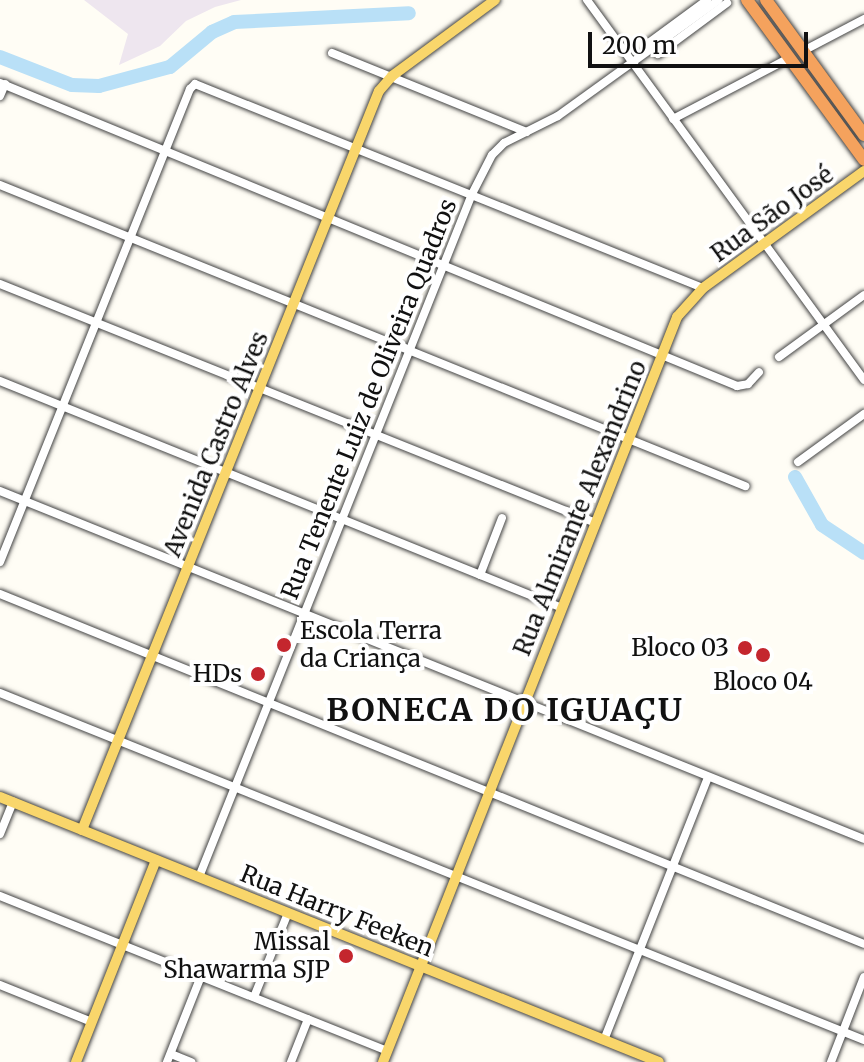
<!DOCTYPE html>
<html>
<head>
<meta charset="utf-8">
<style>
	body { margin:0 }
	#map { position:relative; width:864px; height:1062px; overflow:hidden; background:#fffdf5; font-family:Merriweather,serif }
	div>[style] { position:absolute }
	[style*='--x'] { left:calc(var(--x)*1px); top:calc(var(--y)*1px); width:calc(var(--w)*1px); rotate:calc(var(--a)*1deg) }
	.industrial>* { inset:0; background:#eee6ef }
	.river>* { height:14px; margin:-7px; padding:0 7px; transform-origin:7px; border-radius:7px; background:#b9e0f7 }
	.roads { filter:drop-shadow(0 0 2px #444) drop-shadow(0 0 2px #444) }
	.minor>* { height:8px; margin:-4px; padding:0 4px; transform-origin:4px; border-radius:4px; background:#fff }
	.major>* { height:10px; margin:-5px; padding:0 5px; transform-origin:5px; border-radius:5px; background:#f9d66b }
	.highway>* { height:12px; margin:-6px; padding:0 6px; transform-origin:6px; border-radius:6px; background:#f5a25d }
	.dots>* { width:22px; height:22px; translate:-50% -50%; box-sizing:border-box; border:4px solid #fff; border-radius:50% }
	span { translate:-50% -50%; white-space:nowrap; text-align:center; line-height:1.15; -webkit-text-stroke:8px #fff; paint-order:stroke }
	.street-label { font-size:24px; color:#111 }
	.poi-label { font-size:24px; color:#111 }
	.left { translate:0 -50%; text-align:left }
	.right { translate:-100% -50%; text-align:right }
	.district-label { font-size:32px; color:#111; font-weight:700; letter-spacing:2px }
	.scale { position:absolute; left:588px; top:32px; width:220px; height:36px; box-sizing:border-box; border:4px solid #111; border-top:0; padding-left:10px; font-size:24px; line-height:28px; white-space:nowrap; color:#111; -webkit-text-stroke:6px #fff; paint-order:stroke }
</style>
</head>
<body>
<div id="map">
	<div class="industrial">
		<div style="clip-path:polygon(84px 0,241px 0,215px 7px,186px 21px,160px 46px,119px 65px,128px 34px)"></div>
	</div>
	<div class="river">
		<div style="--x:0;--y:57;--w:77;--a:21.3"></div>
		<div style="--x:72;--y:85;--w:27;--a:2"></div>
		<div style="--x:99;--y:86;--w:73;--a:-15"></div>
		<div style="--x:170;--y:67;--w:55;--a:-39.8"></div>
		<div style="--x:212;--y:32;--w:24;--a:-24"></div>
		<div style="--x:234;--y:22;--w:175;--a:-2.9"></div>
		<div style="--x:795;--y:477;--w:55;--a:60.6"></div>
		<div style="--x:822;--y:525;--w:50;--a:33.7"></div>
	</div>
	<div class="roads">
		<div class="minor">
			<div style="--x:587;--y:0;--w:470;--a:53.9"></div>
			<div style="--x:654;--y:48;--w:7;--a:56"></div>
			<div style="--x:658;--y:54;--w:86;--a:-36.5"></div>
			<div style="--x:654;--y:48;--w:7;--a:-124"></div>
			<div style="--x:650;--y:42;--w:71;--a:-36.4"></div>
			<div style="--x:803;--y:51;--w:69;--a:-27.7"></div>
			<div style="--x:332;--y:53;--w:210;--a:22.1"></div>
			<div style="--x:0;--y:83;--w:797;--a:22.35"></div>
			<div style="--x:737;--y:386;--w:11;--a:-10"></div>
			<div style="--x:748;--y:384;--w:16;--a:-47"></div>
			<div style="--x:0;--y:96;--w:13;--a:-67"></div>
			<div style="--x:673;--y:119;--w:131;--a:-27.7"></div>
			<div style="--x:0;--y:185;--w:804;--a:22"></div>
			<div style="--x:0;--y:284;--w:642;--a:21.85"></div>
			<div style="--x:779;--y:357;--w:105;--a:-36.1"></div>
			<div style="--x:0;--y:381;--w:606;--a:21.99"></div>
			<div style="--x:798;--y:462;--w:82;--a:-36"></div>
			<div style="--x:0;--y:491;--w:931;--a:21.94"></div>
			<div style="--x:0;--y:562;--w:510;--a:-68.12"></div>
			<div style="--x:190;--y:89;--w:7;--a:-45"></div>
			<div style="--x:195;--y:84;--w:547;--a:21.88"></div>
			<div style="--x:480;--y:575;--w:61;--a:-68.9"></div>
			<div style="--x:0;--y:594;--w:932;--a:22.05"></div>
			<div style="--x:0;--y:693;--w:931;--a:21.88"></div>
			<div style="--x:0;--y:834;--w:35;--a:-68"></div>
			<div style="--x:199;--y:877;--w:736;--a:-68.21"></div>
			<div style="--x:472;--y:194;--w:44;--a:-62.9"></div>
			<div style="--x:492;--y:155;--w:17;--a:-45"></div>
			<div style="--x:504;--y:143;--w:60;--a:-26.6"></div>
			<div style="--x:558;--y:116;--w:198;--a:-35.8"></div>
			<div style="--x:0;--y:896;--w:417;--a:21.8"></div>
			<div style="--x:0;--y:985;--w:99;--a:21.9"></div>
			<div style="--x:254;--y:997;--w:91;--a:-68"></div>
			<div style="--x:604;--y:1040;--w:283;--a:-68.4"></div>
			<div style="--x:171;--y:1054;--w:22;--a:22"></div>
			<div style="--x:167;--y:1062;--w:92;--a:-68.4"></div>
			<div style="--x:291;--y:1062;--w:46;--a:-68.4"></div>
			<div style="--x:831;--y:1062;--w:91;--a:-68.8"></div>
		</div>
		<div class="major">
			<div style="--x:0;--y:797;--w:710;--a:21.91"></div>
			<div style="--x:82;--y:830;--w:796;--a:-68.11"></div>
			<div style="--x:379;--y:91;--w:20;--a:-49"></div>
			<div style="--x:392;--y:76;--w:128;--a:-36.4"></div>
			<div style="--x:76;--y:1062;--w:217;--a:-68.4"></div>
			<div style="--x:383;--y:1062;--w:801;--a:-68.46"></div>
			<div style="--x:677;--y:317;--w:39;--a:-48"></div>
			<div style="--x:703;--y:288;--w:199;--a:-36"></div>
		</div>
		<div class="highway">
			<div style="--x:747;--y:0;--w:198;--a:53.8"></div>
			<div style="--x:766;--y:0;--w:167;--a:54"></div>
		</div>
	</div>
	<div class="dots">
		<div style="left:284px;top:645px;background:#c4262e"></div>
		<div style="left:745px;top:648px;background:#c4262e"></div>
		<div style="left:763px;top:655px;background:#c4262e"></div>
		<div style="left:258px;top:674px;background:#c4262e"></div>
		<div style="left:346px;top:956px;background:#c4262e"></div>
	</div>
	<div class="street-label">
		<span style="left:772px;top:214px;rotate:-36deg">Rua São José</span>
		<span style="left:369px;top:399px;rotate:-68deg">Rua Tenente Luiz de Oliveira Quadros</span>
		<span style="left:216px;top:444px;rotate:-68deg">Avenida Castro Alves</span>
		<span style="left:580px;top:508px;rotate:-68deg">Rua Almirante Alexandrino</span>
		<span style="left:337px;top:911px;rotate:22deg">Rua Harry Feeken</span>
	</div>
	<div class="poi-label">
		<span class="left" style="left:300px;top:645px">Escola Terra<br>da Criança</span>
		<span class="right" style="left:729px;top:648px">Bloco 03</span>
		<span class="right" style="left:242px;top:674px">HDs</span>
		<span style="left:763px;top:682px">Bloco 04</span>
		<span class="right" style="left:330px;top:956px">Missal<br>Shawarma SJP</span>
	</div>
	<div class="district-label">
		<span style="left:505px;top:710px">BONECA DO IGUAÇU</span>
	</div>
	<div class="scale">200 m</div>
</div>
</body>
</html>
